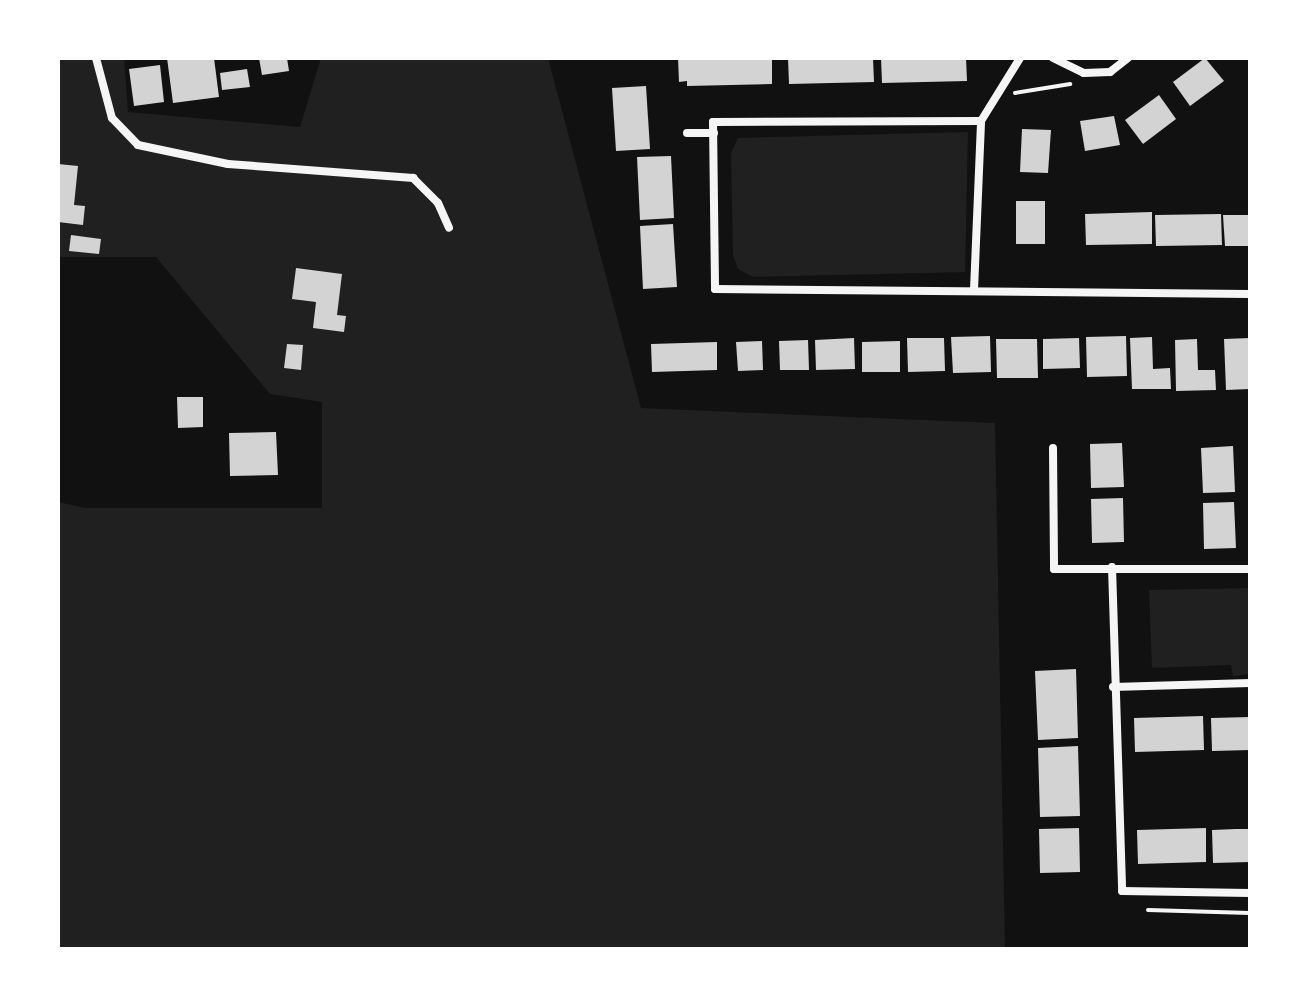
<!DOCTYPE html>
<html>
<head>
<meta charset="utf-8">
<style>
	body { margin:0 }
	#map { position:relative; width:1308px; height:1007px; overflow:hidden; background:#111; font-family:"Golos Text",sans-serif }
	div>[style] { position:absolute }
	[style*='--x'] { left:calc(var(--x)*1px); top:calc(var(--y)*1px); width:calc(var(--w)*1px); rotate:calc(var(--a)*1deg) }
	.green>* { inset:0; background:#202020 }
	.building>* { inset:0; background:#d3d3d3 }
	.path>* { height:4px; margin:-2px; padding:0 2px; transform-origin:2px; border-radius:2px; background:#f5f5f5 }
	.minor>* { height:8px; margin:-4px; padding:0 4px; transform-origin:4px; border-radius:4px; background:#f5f5f5 }
	span { translate:-50% -50%; white-space:nowrap; text-align:center; line-height:1.15; -webkit-text-stroke:7px #fff; paint-order:stroke }
	.frame { position:absolute; inset:0; border:60px solid #fff; pointer-events:none }
</style>
</head>
<body>
<div id="map">
	<div class="green">
		<div style="clip-path:polygon(58px 58px,124px 58px,128px 112px,300px 127px,321px 58px,548px 58px,641px 408px,995px 423px,1005px 949px,58px 949px,58px 502px,85px 508px,322px 508px,322px 402px,270px 394px,156px 257px,58px 257px)"></div>
		<div style="clip-path:polygon(968px 132px,965px 272px,753px 277px,738px 269px,733px 255px,731px 153px,738px 138px)"></div>
		<div style="clip-path:polygon(1250px 588px,1250px 674px,1233px 676px,1231px 665px,1152px 668px,1149px 590px)"></div>
	</div>
	<div class="building">
		<div style="clip-path:polygon(167px 58px,214px 58px,219px 97px,173px 103px)"></div>
		<div style="clip-path:polygon(259px 58px,287px 58px,289px 71px,262px 75px)"></div>
		<div style="clip-path:polygon(678px 58px,772px 58px,772px 84px,687px 86px,687px 81px,679px 82px)"></div>
		<div style="clip-path:polygon(788px 58px,873px 58px,874px 82px,789px 84px)"></div>
		<div style="clip-path:polygon(881px 58px,966px 58px,967px 81px,882px 83px)"></div>
		<div style="clip-path:polygon(1205px 58px,1224px 81px,1190px 106px,1173px 82px)"></div>
		<div style="clip-path:polygon(160px 65px,164px 102px,134px 106px,129px 69px)"></div>
		<div style="clip-path:polygon(247px 69px,250px 87px,222px 90px,220px 73px)"></div>
		<div style="clip-path:polygon(646px 86px,650px 149px,616px 151px,612px 88px)"></div>
		<div style="clip-path:polygon(1159px 95px,1176px 119px,1143px 144px,1125px 120px)"></div>
		<div style="clip-path:polygon(1114px 116px,1120px 145px,1085px 151px,1080px 121px)"></div>
		<div style="clip-path:polygon(1022px 129px,1051px 130px,1048px 173px,1020px 172px)"></div>
		<div style="clip-path:polygon(671px 156px,674px 218px,640px 220px,637px 157px)"></div>
		<div style="clip-path:polygon(58px 164px,78px 166px,74px 205px,85px 206px,83px 225px,58px 222px)"></div>
		<div style="clip-path:polygon(1016px 201px,1045px 201px,1045px 244px,1016px 244px)"></div>
		<div style="clip-path:polygon(1152px 212px,1152px 244px,1086px 245px,1085px 214px)"></div>
		<div style="clip-path:polygon(1221px 214px,1222px 245px,1156px 246px,1155px 215px)"></div>
		<div style="clip-path:polygon(1223px 215px,1250px 215px,1250px 246px,1225px 246px)"></div>
		<div style="clip-path:polygon(673px 224px,677px 287px,643px 289px,640px 226px)"></div>
		<div style="clip-path:polygon(71px 235px,101px 239px,99px 254px,69px 251px)"></div>
		<div style="clip-path:polygon(296px 268px,342px 274px,337px 315px,346px 316px,344px 332px,313px 328px,316px 302px,292px 299px)"></div>
		<div style="clip-path:polygon(990px 336px,991px 372px,953px 373px,951px 337px)"></div>
		<div style="clip-path:polygon(1126px 336px,1127px 376px,1087px 377px,1086px 337px)"></div>
		<div style="clip-path:polygon(1152px 337px,1153px 369px,1170px 368px,1171px 389px,1132px 389px,1130px 338px)"></div>
		<div style="clip-path:polygon(854px 338px,855px 369px,816px 370px,815px 340px)"></div>
		<div style="clip-path:polygon(907px 338px,944px 338px,945px 371px,908px 372px)"></div>
		<div style="clip-path:polygon(1079px 338px,1080px 368px,1043px 369px,1043px 339px)"></div>
		<div style="clip-path:polygon(1250px 338px,1250px 389px,1226px 390px,1224px 339px)"></div>
		<div style="clip-path:polygon(996px 339px,1037px 339px,1038px 378px,997px 378px)"></div>
		<div style="clip-path:polygon(1197px 339px,1198px 370px,1215px 370px,1216px 390px,1176px 391px,1175px 340px)"></div>
		<div style="clip-path:polygon(808px 340px,809px 370px,780px 370px,779px 341px)"></div>
		<div style="clip-path:polygon(762px 341px,763px 370px,738px 371px,736px 342px)"></div>
		<div style="clip-path:polygon(900px 341px,900px 372px,862px 372px,862px 342px)"></div>
		<div style="clip-path:polygon(717px 342px,717px 370px,652px 372px,651px 344px)"></div>
		<div style="clip-path:polygon(287px 344px,303px 345px,301px 370px,284px 368px)"></div>
		<div style="clip-path:polygon(177px 397px,203px 397px,203px 427px,178px 428px)"></div>
		<div style="clip-path:polygon(276px 432px,278px 475px,230px 476px,229px 433px)"></div>
		<div style="clip-path:polygon(1122px 443px,1124px 487px,1091px 488px,1090px 444px)"></div>
		<div style="clip-path:polygon(1233px 446px,1235px 492px,1203px 493px,1201px 448px)"></div>
		<div style="clip-path:polygon(1123px 498px,1124px 542px,1092px 543px,1091px 499px)"></div>
		<div style="clip-path:polygon(1234px 502px,1236px 548px,1204px 549px,1203px 503px)"></div>
		<div style="clip-path:polygon(1076px 669px,1078px 738px,1038px 740px,1035px 671px)"></div>
		<div style="clip-path:polygon(1203px 716px,1204px 750px,1135px 752px,1134px 718px)"></div>
		<div style="clip-path:polygon(1250px 717px,1250px 750px,1212px 751px,1211px 718px)"></div>
		<div style="clip-path:polygon(1078px 746px,1080px 816px,1040px 817px,1038px 748px)"></div>
		<div style="clip-path:polygon(1079px 828px,1080px 872px,1040px 873px,1039px 829px)"></div>
		<div style="clip-path:polygon(1206px 828px,1206px 862px,1138px 864px,1137px 830px)"></div>
		<div style="clip-path:polygon(1236px 829px,1250px 829px,1250px 862px,1213px 863px,1212px 830px)"></div>
	</div>
	<div class="path">
		<div style="--x:1015;--y:93;--w:56;--a:-9.3"></div>
		<div style="--x:1148;--y:910;--w:102;--a:1.7"></div>
	</div>
	<div class="minor">
		<div style="--x:96;--y:58;--w:62;--a:75.1"></div>
		<div style="--x:112;--y:118;--w:37;--a:46"></div>
		<div style="--x:138;--y:145;--w:92;--a:11.9"></div>
		<div style="--x:228;--y:164;--w:186;--a:4.3"></div>
		<div style="--x:413;--y:178;--w:35;--a:45"></div>
		<div style="--x:438;--y:203;--w:27;--a:66"></div>
		<div style="--x:1053;--y:58;--w:34;--a:26"></div>
		<div style="--x:1084;--y:73;--w:26;--a:-2"></div>
		<div style="--x:1110;--y:72;--w:23;--a:-38"></div>
		<div style="--x:981;--y:121;--w:74;--a:-58.2"></div>
		<div style="--x:687;--y:133;--w:27;--a:0"></div>
		<div style="--x:974;--y:290;--w:169;--a:-87.6"></div>
		<div style="--x:981;--y:121;--w:268;--a:179.8"></div>
		<div style="--x:713;--y:122;--w:167;--a:89.3"></div>
		<div style="--x:715;--y:289;--w:535;--a:0.54"></div>
		<div style="--x:1053;--y:448;--w:121;--a:89.5"></div>
		<div style="--x:1054;--y:569;--w:196;--a:0"></div>
		<div style="--x:1112;--y:567;--w:324;--a:88.2"></div>
		<div style="--x:1122;--y:891;--w:128;--a:0.9"></div>
		<div style="--x:1113;--y:687;--w:137;--a:-1.7"></div>
	</div>
	<div class="frame"></div>
</div>
</body>
</html>
